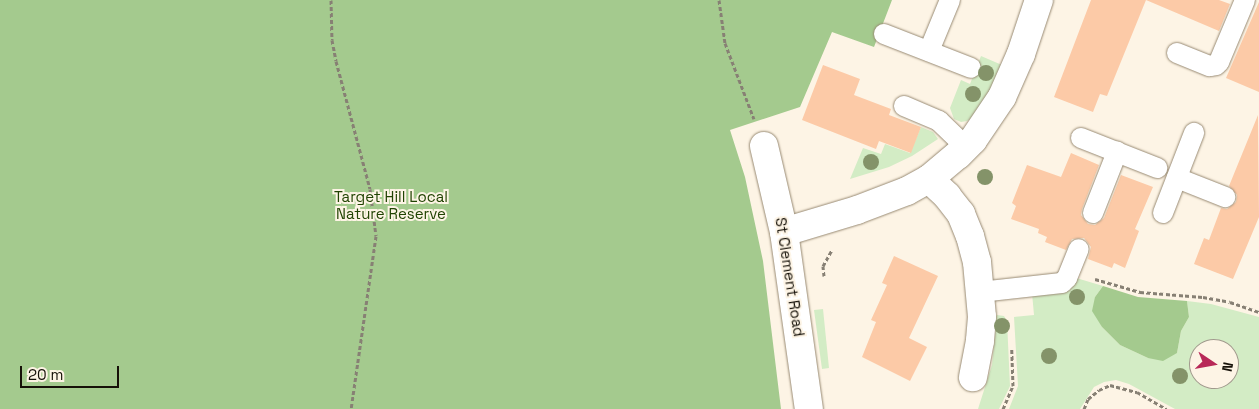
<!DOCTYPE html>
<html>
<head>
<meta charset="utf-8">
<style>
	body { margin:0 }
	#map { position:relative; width:1259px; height:409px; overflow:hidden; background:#fdf4e5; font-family:"Space Grotesk",sans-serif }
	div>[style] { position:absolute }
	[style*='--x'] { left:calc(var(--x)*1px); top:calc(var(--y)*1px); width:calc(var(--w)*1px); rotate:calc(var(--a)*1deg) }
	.green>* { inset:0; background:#d3ecc5 }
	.forest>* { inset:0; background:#a4ca8e }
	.building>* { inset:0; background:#fccaa7 }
	.path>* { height:3px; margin-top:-1.5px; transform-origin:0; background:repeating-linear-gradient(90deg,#878074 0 4px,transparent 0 6.5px) }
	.roads { filter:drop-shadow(0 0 1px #988a73) drop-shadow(0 0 1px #988a73) }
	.lane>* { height:20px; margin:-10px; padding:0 10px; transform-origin:10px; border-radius:10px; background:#fff }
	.street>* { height:28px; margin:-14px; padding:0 14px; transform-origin:14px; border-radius:14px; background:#fff }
	.trees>* { width:16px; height:16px; margin:-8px; border-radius:50%; background:#849369 }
	span { translate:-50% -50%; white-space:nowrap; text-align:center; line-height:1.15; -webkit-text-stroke:4px #fdf4e5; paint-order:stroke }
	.park-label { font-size:15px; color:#214403 }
	.street-label { font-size:15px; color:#161108 }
	.north { position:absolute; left:1189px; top:339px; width:50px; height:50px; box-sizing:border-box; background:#fdf4e5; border:1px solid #a1998d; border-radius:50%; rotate:102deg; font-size:14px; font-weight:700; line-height:20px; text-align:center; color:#161108 }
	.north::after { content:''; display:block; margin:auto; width:18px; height:22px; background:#b82958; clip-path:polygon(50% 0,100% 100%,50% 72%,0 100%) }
	.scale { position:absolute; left:20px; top:366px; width:99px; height:22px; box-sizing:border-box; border:2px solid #161108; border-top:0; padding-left:6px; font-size:15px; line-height:18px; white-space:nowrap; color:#161108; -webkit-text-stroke:4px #fdf4e5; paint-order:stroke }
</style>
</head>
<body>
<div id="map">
	<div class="green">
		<div style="clip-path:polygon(981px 56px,1002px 65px,997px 83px,973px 117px,967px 121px,961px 122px,954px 119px,950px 108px,961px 80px,970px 84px)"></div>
		<div style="clip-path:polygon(921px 127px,933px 132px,938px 139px,912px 156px,889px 167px,850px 179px,863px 148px,881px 154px,885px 144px,910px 153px)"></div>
		<div style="clip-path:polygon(evenodd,1073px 277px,1103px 286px,1095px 297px,1102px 327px,1120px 345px,1148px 358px,1177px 353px,1181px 331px,1189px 317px,1187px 301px,1211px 304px,1259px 317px,1259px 409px,1175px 409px,1129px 384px,1116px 380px,1104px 382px,1094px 387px,1080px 409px,1009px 409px,1018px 386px,1014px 317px,1034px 315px,1032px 293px,1073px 277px,1199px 349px,1229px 349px,1229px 379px,1199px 379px,1199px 349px)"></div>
		<div style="clip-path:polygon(823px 309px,829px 368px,822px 369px,814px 310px)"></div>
		<div style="clip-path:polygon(997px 315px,1004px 316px,1007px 321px,1010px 386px,999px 409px,978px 409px,992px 365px,995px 335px,994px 319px)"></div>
	</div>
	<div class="forest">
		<div style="clip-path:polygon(0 0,892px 0,874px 47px,832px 32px,800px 107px,730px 130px,745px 177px,763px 261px,781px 409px,0 409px)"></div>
		<div style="clip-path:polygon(1103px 286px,1138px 297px,1187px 301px,1189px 317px,1181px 331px,1177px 353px,1163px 361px,1148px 358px,1120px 345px,1102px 327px,1092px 311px,1095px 297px)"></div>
	</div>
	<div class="building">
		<div style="clip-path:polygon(1091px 0,1219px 0,1230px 4px,1219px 31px,1146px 0,1107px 96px,1100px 94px,1093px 112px,1054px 97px)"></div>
		<div style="clip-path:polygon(1259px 2px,1259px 92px,1226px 78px)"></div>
		<div style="clip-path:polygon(823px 65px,860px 79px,854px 95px,891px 109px,889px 115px,921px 127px,911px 153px,879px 141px,876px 149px,802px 120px)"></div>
		<div style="clip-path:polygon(1258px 115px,1259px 217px,1233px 279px,1194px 264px,1204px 238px,1209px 240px,1221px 208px,1227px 209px,1236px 202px,1237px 195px,1229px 186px)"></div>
		<div style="clip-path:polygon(1071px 153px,1099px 165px,1082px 209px,1081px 215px,1088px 224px,1095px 225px,1104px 218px,1121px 175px,1153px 187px,1135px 229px,1139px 231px,1125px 268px,1114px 263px,1112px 268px,1088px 259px,1091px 247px,1084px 238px,1072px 239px,1066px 250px,1045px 242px,1047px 237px,1038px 233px,1039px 229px,1011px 219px,1016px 206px,1012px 203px,1027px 165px,1061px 177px)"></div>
		<div style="clip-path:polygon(894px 256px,938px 276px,909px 338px,927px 347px,910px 381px,862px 357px,876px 322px,871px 320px,887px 285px,882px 283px)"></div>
	</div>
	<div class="path">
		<div style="--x:331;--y:0;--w:40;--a:88.6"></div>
		<div style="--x:332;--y:40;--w:21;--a:79"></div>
		<div style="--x:336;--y:61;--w:132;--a:75.1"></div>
		<div style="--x:370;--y:189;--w:47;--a:82.7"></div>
		<div style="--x:376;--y:236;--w:175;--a:98.2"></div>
		<div style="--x:719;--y:0;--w:43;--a:82.1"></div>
		<div style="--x:725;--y:43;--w:81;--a:69.1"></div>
		<div style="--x:824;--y:276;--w:10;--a:-96"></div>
		<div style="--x:823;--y:266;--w:18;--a:-61"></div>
		<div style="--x:1095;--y:279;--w:47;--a:16.1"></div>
		<div style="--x:1140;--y:292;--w:63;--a:4.5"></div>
		<div style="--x:1203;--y:297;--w:27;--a:10"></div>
		<div style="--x:1230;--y:302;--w:31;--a:19"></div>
		<div style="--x:1003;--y:409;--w:25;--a:-67"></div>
		<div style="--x:1013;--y:386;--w:37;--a:-92"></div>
		<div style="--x:1084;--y:409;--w:11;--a:-68"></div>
		<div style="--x:1088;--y:399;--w:14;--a:-39"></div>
		<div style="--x:1099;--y:390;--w:12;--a:-24"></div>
		<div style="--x:1110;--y:385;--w:28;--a:15"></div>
		<div style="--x:1137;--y:392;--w:34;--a:30"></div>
	</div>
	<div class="roads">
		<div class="lane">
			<div style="--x:884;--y:34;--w:93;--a:21.3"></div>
			<div style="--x:929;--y:51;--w:55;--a:-67.6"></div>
			<div style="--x:1177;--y:53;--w:35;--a:22"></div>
			<div style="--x:1210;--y:66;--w:6;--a:-9"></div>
			<div style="--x:1216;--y:65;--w:4;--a:-45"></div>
			<div style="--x:1219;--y:62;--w:67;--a:-67.2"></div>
			<div style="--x:904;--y:106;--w:38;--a:23"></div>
			<div style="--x:939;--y:121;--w:37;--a:44"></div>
			<div style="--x:1081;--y:138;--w:82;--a:21.5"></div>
			<div style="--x:1177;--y:178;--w:52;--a:21.6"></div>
			<div style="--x:1093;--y:213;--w:66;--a:-68.5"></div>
			<div style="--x:1163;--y:213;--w:86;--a:-68.8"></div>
			<div style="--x:980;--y:292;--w:82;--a:-6.3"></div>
			<div style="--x:1062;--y:283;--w:7;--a:-45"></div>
			<div style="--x:1067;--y:278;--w:31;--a:-68"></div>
		</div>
		<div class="street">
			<div style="--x:764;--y:146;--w:88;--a:76.9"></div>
			<div style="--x:784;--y:232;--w:179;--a:82"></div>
			<div style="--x:929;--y:179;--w:25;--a:43"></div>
			<div style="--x:947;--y:196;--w:23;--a:52"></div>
			<div style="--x:961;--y:214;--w:24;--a:68"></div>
			<div style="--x:970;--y:236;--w:27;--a:75"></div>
			<div style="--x:977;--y:262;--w:55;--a:84.8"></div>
			<div style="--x:982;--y:317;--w:24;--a:95"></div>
			<div style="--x:980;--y:341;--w:37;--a:101"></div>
			<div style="--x:784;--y:232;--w:76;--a:-16.8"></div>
			<div style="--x:857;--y:210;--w:53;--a:-20.8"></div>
			<div style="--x:907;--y:191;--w:25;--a:-29"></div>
			<div style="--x:929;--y:179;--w:38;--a:-40"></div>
			<div style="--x:958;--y:155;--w:21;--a:-45"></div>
			<div style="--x:973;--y:140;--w:52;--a:-56"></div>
			<div style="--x:1002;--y:97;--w:47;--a:-66.2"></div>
			<div style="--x:1021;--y:54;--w:57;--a:-71.6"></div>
		</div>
	</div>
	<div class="trees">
		<div style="left:986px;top:73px"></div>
		<div style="left:973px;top:94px"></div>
		<div style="left:871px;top:162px"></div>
		<div style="left:985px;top:177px"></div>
		<div style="left:1077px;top:297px"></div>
		<div style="left:1002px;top:326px"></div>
		<div style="left:1049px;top:356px"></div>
		<div style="left:1180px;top:376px"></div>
	</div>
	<div class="park-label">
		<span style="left:391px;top:205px">Target Hill Local<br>Nature Reserve</span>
	</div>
	<div class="street-label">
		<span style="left:790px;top:277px;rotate:81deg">St Clement Road</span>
	</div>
	<div class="north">N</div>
	<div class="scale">20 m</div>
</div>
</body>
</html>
